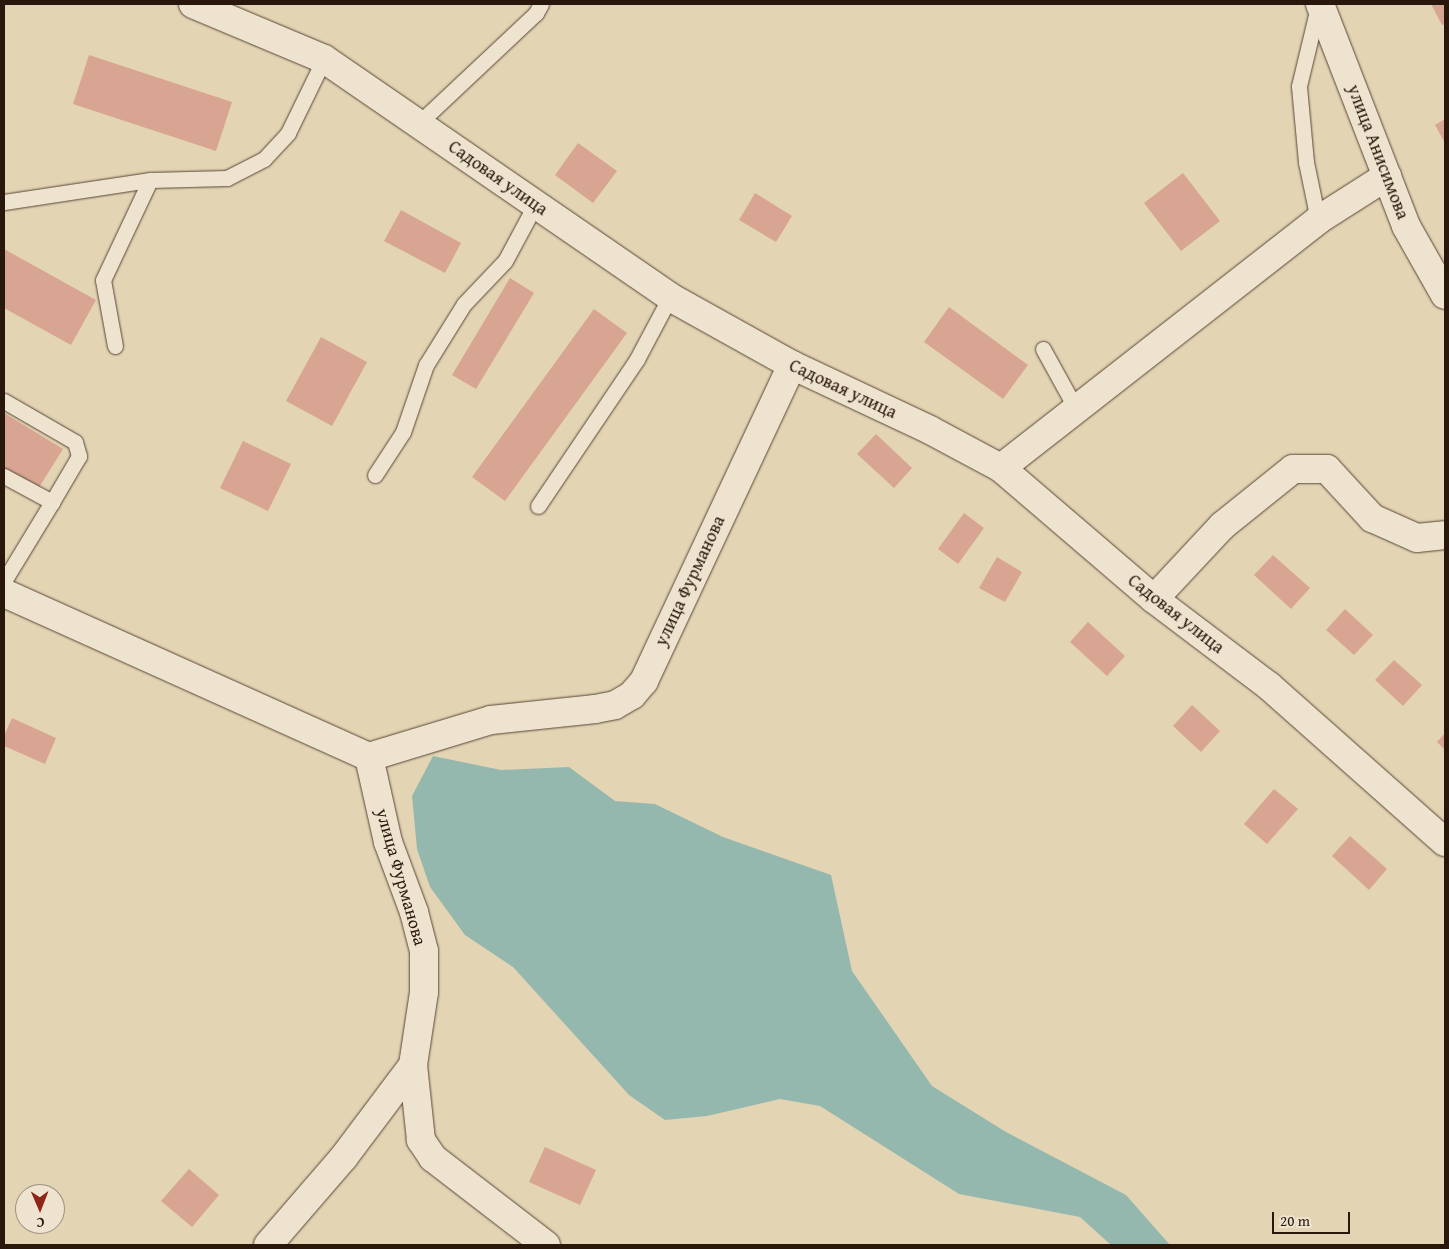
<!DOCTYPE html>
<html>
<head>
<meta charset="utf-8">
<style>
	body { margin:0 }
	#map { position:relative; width:1449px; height:1249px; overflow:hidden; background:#e3d4b4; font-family:"Gentium Book Plus",serif }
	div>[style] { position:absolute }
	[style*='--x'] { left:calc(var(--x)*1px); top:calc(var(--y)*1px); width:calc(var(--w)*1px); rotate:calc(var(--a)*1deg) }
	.water>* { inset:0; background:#95b8ae }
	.building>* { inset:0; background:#d8a592 }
	.roads { filter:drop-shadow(0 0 1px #584635) drop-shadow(0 0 1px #584635) }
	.service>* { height:15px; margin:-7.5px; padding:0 7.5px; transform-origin:7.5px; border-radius:7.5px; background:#ede3ce }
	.minor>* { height:28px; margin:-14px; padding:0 14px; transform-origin:14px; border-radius:14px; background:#ede3ce }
	.tertiary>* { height:28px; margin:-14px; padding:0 14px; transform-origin:14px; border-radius:14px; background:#ede3ce }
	span { translate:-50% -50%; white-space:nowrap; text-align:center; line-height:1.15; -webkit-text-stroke:4px #ede3ce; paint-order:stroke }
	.street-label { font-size:18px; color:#2a170b }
	.frame { position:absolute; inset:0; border:5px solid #2a170b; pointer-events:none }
	.north { position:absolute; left:15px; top:1184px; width:50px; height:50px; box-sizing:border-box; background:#ede3ce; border:1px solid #9f9180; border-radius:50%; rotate:179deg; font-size:14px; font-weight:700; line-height:20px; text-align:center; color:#2a170b }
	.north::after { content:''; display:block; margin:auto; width:18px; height:22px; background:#8f2418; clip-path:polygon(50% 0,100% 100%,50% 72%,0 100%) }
	.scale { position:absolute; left:1272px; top:1212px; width:78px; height:22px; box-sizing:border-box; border:2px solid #2a170b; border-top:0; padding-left:6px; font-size:15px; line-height:18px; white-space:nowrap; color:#2a170b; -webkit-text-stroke:4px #ede3ce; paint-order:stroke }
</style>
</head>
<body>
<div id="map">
	<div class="water">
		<div style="clip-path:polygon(433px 756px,501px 770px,569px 767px,615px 801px,655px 804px,723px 837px,831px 875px,852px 971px,932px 1086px,1006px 1132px,1126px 1195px,1170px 1245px,1111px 1245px,1080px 1217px,959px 1194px,820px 1106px,780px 1099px,707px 1116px,665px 1120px,629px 1095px,513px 967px,465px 935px,430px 887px,417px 849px,412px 796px)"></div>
	</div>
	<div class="building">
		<div style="clip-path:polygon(1431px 4px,1445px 4px,1445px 24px,1442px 25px)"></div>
		<div style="clip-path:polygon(89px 55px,232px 102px,216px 151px,73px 104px)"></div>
		<div style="clip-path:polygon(1445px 119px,1445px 143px,1435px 125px)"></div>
		<div style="clip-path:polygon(578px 143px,617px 171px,593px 203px,555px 175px)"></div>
		<div style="clip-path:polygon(1183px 173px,1220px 221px,1181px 251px,1144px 203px)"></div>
		<div style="clip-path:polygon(755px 193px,792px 216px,776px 242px,739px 220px)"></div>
		<div style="clip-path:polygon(401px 210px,461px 243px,445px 273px,384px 241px)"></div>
		<div style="clip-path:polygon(4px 249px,96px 300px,71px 345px,4px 308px)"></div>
		<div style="clip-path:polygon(510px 278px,534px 293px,476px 389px,452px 375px)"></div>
		<div style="clip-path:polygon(949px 307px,1028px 365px,1003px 399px,924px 342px)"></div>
		<div style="clip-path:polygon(594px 309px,627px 333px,505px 501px,472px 477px)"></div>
		<div style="clip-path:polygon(321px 337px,367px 362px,332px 426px,286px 401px)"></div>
		<div style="clip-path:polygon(4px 413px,63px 449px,38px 489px,4px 469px)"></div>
		<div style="clip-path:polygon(876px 434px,912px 468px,894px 488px,857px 454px)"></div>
		<div style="clip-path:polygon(243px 441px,291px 464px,268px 511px,220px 488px)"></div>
		<div style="clip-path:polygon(964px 513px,984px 528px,958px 564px,938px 549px)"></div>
		<div style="clip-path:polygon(1273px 555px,1310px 588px,1291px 609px,1254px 575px)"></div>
		<div style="clip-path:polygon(997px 557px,1022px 572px,1005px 602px,979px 588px)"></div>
		<div style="clip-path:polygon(1345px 609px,1373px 635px,1354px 655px,1326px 630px)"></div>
		<div style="clip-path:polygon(1088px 622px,1125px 656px,1107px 676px,1070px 642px)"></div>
		<div style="clip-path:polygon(1394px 660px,1422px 685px,1403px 706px,1375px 680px)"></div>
		<div style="clip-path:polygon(1192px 705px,1220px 731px,1201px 752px,1173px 726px)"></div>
		<div style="clip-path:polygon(12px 718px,56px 738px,45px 764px,4px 746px,4px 736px)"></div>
		<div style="clip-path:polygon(1445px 733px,1445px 750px,1437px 742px)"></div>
		<div style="clip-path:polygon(1274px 789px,1298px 809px,1267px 844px,1244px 824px)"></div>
		<div style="clip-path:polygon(1350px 836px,1387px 869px,1369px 890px,1332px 856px)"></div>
		<div style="clip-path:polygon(545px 1147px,596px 1170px,580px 1205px,529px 1182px)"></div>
		<div style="clip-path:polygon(189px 1169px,219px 1195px,192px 1227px,161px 1201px)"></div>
	</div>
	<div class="roads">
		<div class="service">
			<div style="--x:420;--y:122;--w:159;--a:-43.2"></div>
			<div style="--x:536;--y:13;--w:10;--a:-61"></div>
			<div style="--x:4;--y:202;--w:148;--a:-8.6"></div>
			<div style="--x:150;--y:180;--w:77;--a:-1.5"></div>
			<div style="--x:227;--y:178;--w:42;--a:-27.2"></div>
			<div style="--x:264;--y:159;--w:35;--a:-47"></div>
			<div style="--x:288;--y:133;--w:82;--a:-64.1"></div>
			<div style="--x:1318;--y:220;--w:59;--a:-101.7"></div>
			<div style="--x:1306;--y:162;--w:76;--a:-95.3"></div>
			<div style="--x:1299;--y:86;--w:81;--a:-76.5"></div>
			<div style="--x:115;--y:346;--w:67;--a:-100.3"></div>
			<div style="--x:103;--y:280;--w:110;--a:-64.8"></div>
			<div style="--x:1043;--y:349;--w:66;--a:61.1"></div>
			<div style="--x:4;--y:401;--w:82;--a:30"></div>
			<div style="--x:75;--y:442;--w:15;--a:74"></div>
			<div style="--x:79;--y:456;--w:53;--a:120.4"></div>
			<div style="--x:375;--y:475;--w:51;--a:-56.9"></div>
			<div style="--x:403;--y:432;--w:71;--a:-71.1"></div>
			<div style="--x:426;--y:365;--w:72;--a:-58.1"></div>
			<div style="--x:464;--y:304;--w:59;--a:-46.4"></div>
			<div style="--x:505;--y:261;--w:64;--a:-61.8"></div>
			<div style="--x:4;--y:476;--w:55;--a:28.4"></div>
			<div style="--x:52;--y:502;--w:92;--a:121.3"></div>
			<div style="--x:538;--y:506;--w:177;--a:-56"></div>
			<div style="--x:637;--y:359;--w:70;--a:-62"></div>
		</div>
		<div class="minor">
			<div style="--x:1320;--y:4;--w:238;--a:68.8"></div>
			<div style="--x:1406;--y:226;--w:79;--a:60.5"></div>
			<div style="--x:1001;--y:468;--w:402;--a:-38"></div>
			<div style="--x:1318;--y:220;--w:82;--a:-32.5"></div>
			<div style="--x:4;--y:593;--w:400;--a:24.2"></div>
			<div style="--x:1154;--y:599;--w:100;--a:-47"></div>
			<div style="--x:1222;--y:526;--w:91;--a:-38.8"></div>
			<div style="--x:1293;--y:469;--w:34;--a:0"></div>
			<div style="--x:1327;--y:469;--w:67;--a:47.4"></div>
			<div style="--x:1372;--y:518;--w:49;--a:24"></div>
			<div style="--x:1417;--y:538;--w:28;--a:-6"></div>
			<div style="--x:268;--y:1245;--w:116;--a:-49.2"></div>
			<div style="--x:344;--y:1157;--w:115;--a:-53.1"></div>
			<div style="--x:546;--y:1245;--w:143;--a:-142.4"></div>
			<div style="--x:433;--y:1158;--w:22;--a:-124"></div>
			<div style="--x:421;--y:1140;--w:75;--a:-96.1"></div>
			<div style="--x:413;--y:1065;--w:74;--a:-81.4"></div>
			<div style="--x:424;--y:992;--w:41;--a:-90"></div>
			<div style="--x:424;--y:951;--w:40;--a:-104.4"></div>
			<div style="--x:414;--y:912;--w:75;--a:-110.4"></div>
			<div style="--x:388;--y:842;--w:87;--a:-102.6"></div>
			<div style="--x:369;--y:757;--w:127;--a:-16.9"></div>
			<div style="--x:491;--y:720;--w:105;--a:-6"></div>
			<div style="--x:595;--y:709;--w:20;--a:-11"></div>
			<div style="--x:615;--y:705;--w:20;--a:-30"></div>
			<div style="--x:632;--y:695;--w:18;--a:-49"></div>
			<div style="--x:644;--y:681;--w:349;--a:-64.9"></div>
		</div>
		<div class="tertiary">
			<div style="--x:193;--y:4;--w:142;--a:22.8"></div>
			<div style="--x:324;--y:59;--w:420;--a:34.5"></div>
			<div style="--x:670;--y:297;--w:140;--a:29.1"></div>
			<div style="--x:792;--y:365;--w:153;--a:25.2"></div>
			<div style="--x:930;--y:430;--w:81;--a:28.2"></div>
			<div style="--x:1001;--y:468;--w:201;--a:40.6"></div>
			<div style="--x:1154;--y:599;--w:144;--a:37.1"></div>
			<div style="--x:1269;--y:686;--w:235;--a:41.6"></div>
		</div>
	</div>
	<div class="street-label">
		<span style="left:1378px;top:152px;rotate:69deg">улица Анисимова</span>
		<span style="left:498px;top:178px;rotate:35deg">Садовая улица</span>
		<span style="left:843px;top:389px;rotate:25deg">Садовая улица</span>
		<span style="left:690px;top:581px;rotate:-65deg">улица Фурманова</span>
		<span style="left:1176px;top:614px;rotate:38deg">Садовая улица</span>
		<span style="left:401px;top:877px;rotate:74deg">улица Фурманова</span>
	</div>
	<div class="frame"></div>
	<div class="north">С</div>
	<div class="scale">20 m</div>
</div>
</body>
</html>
